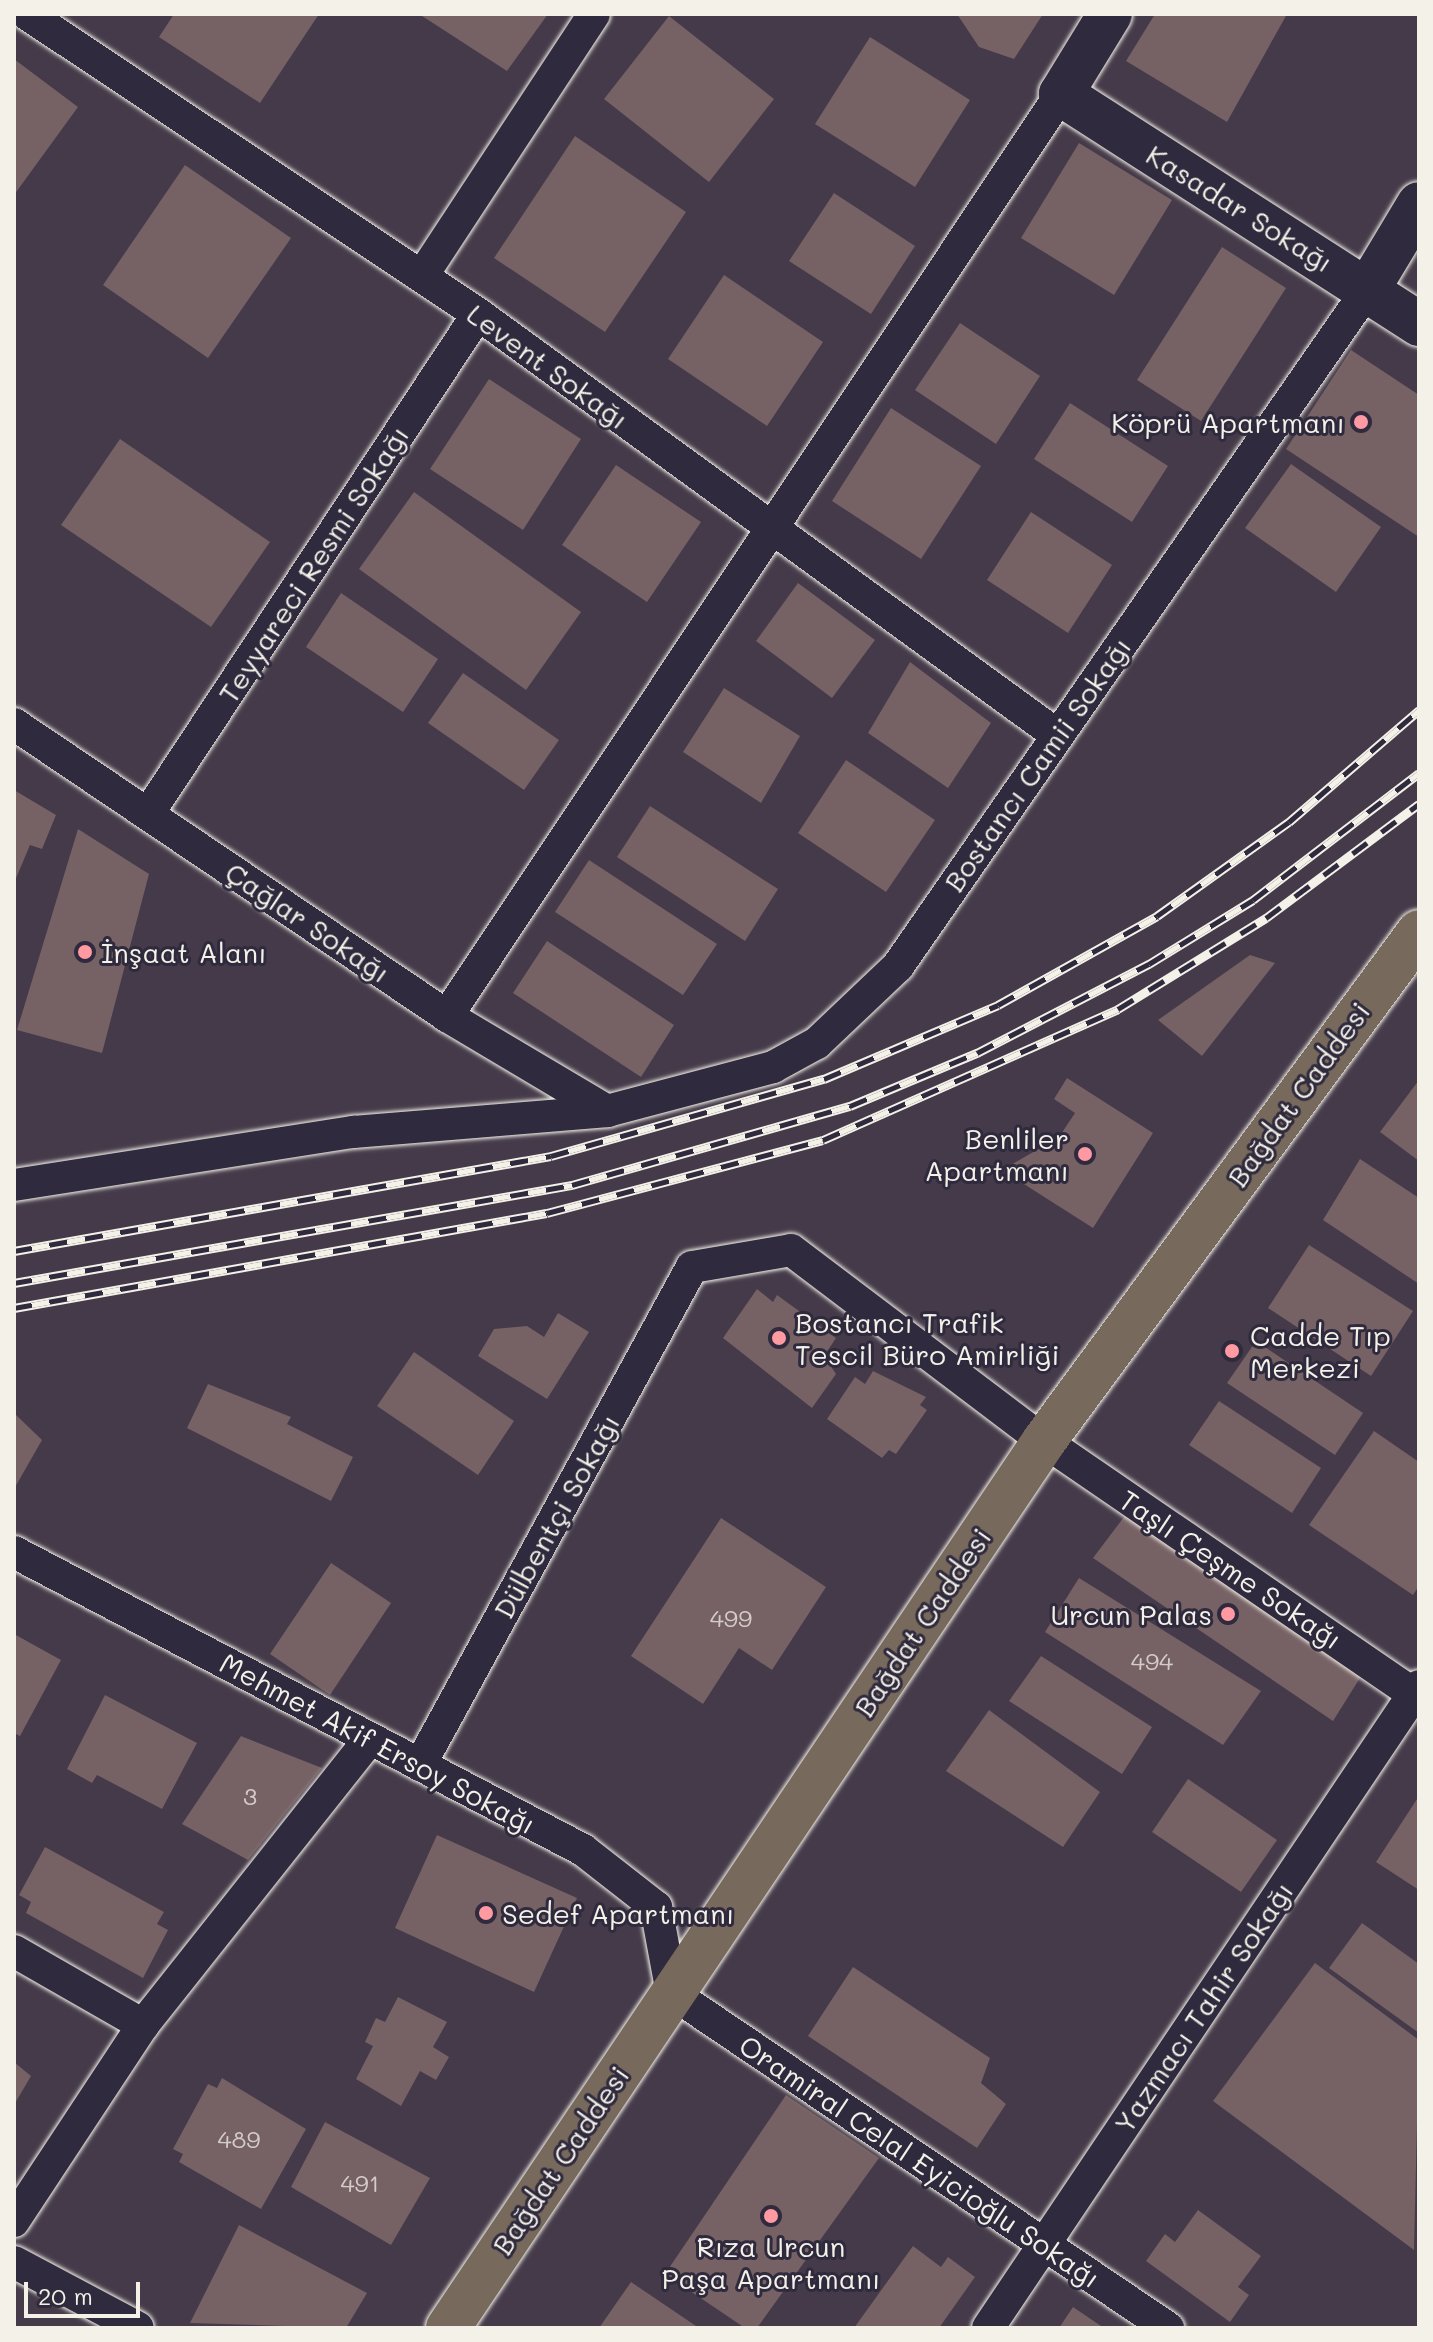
<!DOCTYPE html>
<html>
<head>
<meta charset="utf-8">
<style>
	body { margin:0 }
	#map { position:relative; width:1433px; height:2342px; overflow:hidden; background:#443a49; font-family:Mali,sans-serif }
	div>[style] { position:absolute }
	[style*='--x'] { left:calc(var(--x)*1px); top:calc(var(--y)*1px); width:calc(var(--w)*1px); rotate:calc(var(--a)*1deg) }
	.building>* { inset:0; background:#766164 }
	.roads { filter:drop-shadow(0 0 2px #f4f1e8) drop-shadow(0 0 2px #f4f1e8) }
	.minor>* { height:32px; margin:-16px; padding:0 16px; transform-origin:16px; border-radius:16px; background:#2f2a3d }
	.secondary>* { height:44px; margin:-22px; padding:0 22px; transform-origin:22px; border-radius:22px; background:#2f2a3d }
	.primary>* { height:44px; margin:-22px; padding:0 22px; transform-origin:22px; border-radius:22px; background:#77695c }
	.rail>* { height:9px; margin-top:-4.5px; transform-origin:0; background:repeating-linear-gradient(90deg,#2f2a3d 0 18px,#f4f1e8 0 36px); box-sizing:border-box; border-block:2px solid #f4f1e8 }
	.dots>* { width:22px; height:22px; translate:-50% -50%; box-sizing:border-box; border:4px solid #2f2a3d; border-radius:50% }
	span { translate:-50% -50%; white-space:nowrap; text-align:center; line-height:1.15; -webkit-text-stroke:6px #2f2a3d; paint-order:stroke }
	.number-label { font-size:24px; color:#d4cdc7 }
	.number-label span { -webkit-text-stroke-width:0 }
	.street-label { font-size:28px; color:#f4f1e8 }
	.poi-label { font-size:28px; color:#f4f1e8 }
	.right { translate:-100% -50%; text-align:right }
	.left { translate:0 -50%; text-align:left }
	.frame { position:absolute; inset:0; border:16px solid #f4f1e8; pointer-events:none }
	.scale { position:absolute; left:24px; top:2282px; width:116px; height:36px; box-sizing:border-box; border:4px solid #f4f1e8; border-top:0; padding-left:10px; font-size:24px; line-height:28px; white-space:nowrap; color:#f4f1e8; -webkit-text-stroke:6px #2f2a3d; paint-order:stroke }
</style>
</head>
<body>
<div id="map">
	<div class="building">
		<div style="clip-path:polygon(174px 14px,319px 14px,260px 103px,159px 37px)"></div>
		<div style="clip-path:polygon(419px 14px,548px 14px,507px 71px)"></div>
		<div style="clip-path:polygon(1043px 14px,1014px 59px,979px 47px,957px 14px)"></div>
		<div style="clip-path:polygon(1155px 14px,1287px 14px,1227px 122px,1126px 61px)"></div>
		<div style="clip-path:polygon(669px 16px,774px 99px,709px 182px,604px 99px)"></div>
		<div style="clip-path:polygon(870px 37px,970px 100px,915px 187px,815px 124px)"></div>
		<div style="clip-path:polygon(14px 59px,78px 107px,14px 195px)"></div>
		<div style="clip-path:polygon(575px 136px,686px 212px,605px 332px,494px 258px)"></div>
		<div style="clip-path:polygon(1079px 143px,1172px 200px,1114px 295px,1021px 238px)"></div>
		<div style="clip-path:polygon(185px 165px,291px 238px,208px 358px,103px 285px)"></div>
		<div style="clip-path:polygon(834px 193px,915px 246px,871px 314px,789px 261px)"></div>
		<div style="clip-path:polygon(1222px 247px,1286px 288px,1201px 421px,1137px 380px)"></div>
		<div style="clip-path:polygon(724px 275px,823px 342px,767px 426px,668px 359px)"></div>
		<div style="clip-path:polygon(960px 323px,1040px 376px,996px 444px,915px 390px)"></div>
		<div style="clip-path:polygon(1351px 350px,1419px 395px,1419px 537px,1286px 449px)"></div>
		<div style="clip-path:polygon(489px 379px,581px 439px,523px 530px,430px 469px)"></div>
		<div style="clip-path:polygon(1070px 403px,1168px 466px,1132px 522px,1034px 459px)"></div>
		<div style="clip-path:polygon(891px 408px,981px 466px,921px 559px,832px 501px)"></div>
		<div style="clip-path:polygon(120px 439px,270px 542px,211px 627px,61px 525px)"></div>
		<div style="clip-path:polygon(1291px 464px,1381px 527px,1336px 592px,1245px 528px)"></div>
		<div style="clip-path:polygon(616px 465px,701px 522px,647px 602px,562px 545px)"></div>
		<div style="clip-path:polygon(414px 492px,581px 612px,526px 690px,359px 569px)"></div>
		<div style="clip-path:polygon(1031px 512px,1112px 565px,1068px 633px,987px 580px)"></div>
		<div style="clip-path:polygon(798px 583px,875px 640px,832px 698px,756px 641px)"></div>
		<div style="clip-path:polygon(341px 593px,438px 659px,403px 712px,306px 647px)"></div>
		<div style="clip-path:polygon(910px 662px,991px 723px,948px 788px,868px 733px)"></div>
		<div style="clip-path:polygon(463px 673px,559px 740px,524px 790px,428px 723px)"></div>
		<div style="clip-path:polygon(724px 688px,800px 736px,761px 803px,683px 752px)"></div>
		<div style="clip-path:polygon(846px 760px,935px 820px,886px 892px,798px 833px)"></div>
		<div style="clip-path:polygon(14px 790px,56px 815px,42px 849px,30px 845px,14px 883px)"></div>
		<div style="clip-path:polygon(650px 806px,778px 889px,745px 941px,617px 857px)"></div>
		<div style="clip-path:polygon(78px 829px,149px 874px,102px 1053px,17px 1030px)"></div>
		<div style="clip-path:polygon(589px 860px,717px 944px,683px 995px,555px 912px)"></div>
		<div style="clip-path:polygon(547px 941px,674px 1025px,641px 1077px,513px 993px)"></div>
		<div style="clip-path:polygon(1250px 955px,1275px 963px,1202px 1056px,1158px 1020px)"></div>
		<div style="clip-path:polygon(1067px 1078px,1153px 1133px,1093px 1228px,1002px 1170px,1059px 1137px,1075px 1113px,1054px 1099px)"></div>
		<div style="clip-path:polygon(1419px 1080px,1419px 1161px,1380px 1132px)"></div>
		<div style="clip-path:polygon(1360px 1159px,1419px 1198px,1419px 1284px,1323px 1220px)"></div>
		<div style="clip-path:polygon(1309px 1245px,1413px 1311px,1371px 1376px,1268px 1308px)"></div>
		<div style="clip-path:polygon(757px 1289px,773px 1302px,777px 1295px,836px 1338px,824px 1356px,836px 1374px,812px 1408px,723px 1338px)"></div>
		<div style="clip-path:polygon(558px 1313px,589px 1332px,547px 1399px,478px 1356px,494px 1329px,527px 1326px,544px 1337px)"></div>
		<div style="clip-path:polygon(1256px 1341px,1363px 1413px,1335px 1455px,1227px 1383px)"></div>
		<div style="clip-path:polygon(414px 1352px,514px 1421px,478px 1475px,377px 1406px)"></div>
		<div style="clip-path:polygon(873px 1371px,926px 1397px,920px 1405px,927px 1410px,896px 1454px,889px 1450px,882px 1458px,827px 1419px,855px 1377px,865px 1384px)"></div>
		<div style="clip-path:polygon(208px 1384px,291px 1417px,287px 1424px,353px 1457px,331px 1501px,187px 1428px)"></div>
		<div style="clip-path:polygon(1219px 1401px,1321px 1468px,1292px 1513px,1189px 1445px)"></div>
		<div style="clip-path:polygon(14px 1413px,42px 1440px,14px 1489px)"></div>
		<div style="clip-path:polygon(1374px 1431px,1419px 1462px,1419px 1586px,1413px 1595px,1309px 1525px)"></div>
		<div style="clip-path:polygon(1127px 1513px,1365px 1670px,1333px 1721px,1093px 1558px)"></div>
		<div style="clip-path:polygon(721px 1518px,826px 1587px,772px 1670px,739px 1648px,703px 1704px,631px 1656px)"></div>
		<div style="clip-path:polygon(331px 1563px,391px 1603px,330px 1695px,270px 1654px)"></div>
		<div style="clip-path:polygon(1079px 1578px,1261px 1691px,1223px 1745px,1045px 1632px)"></div>
		<div style="clip-path:polygon(14px 1634px,61px 1660px,20px 1736px,14px 1733px)"></div>
		<div style="clip-path:polygon(1041px 1656px,1152px 1727px,1122px 1774px,1009px 1701px)"></div>
		<div style="clip-path:polygon(105px 1695px,197px 1743px,162px 1809px,97px 1775px,92px 1783px,67px 1769px)"></div>
		<div style="clip-path:polygon(989px 1710px,1100px 1792px,1063px 1847px,946px 1771px)"></div>
		<div style="clip-path:polygon(241px 1736px,322px 1768px,248px 1860px,182px 1824px)"></div>
		<div style="clip-path:polygon(1188px 1779px,1277px 1840px,1241px 1892px,1152px 1832px)"></div>
		<div style="clip-path:polygon(1419px 1796px,1419px 1890px,1376px 1862px)"></div>
		<div style="clip-path:polygon(437px 1835px,577px 1898px,534px 1992px,395px 1928px)"></div>
		<div style="clip-path:polygon(45px 1847px,164px 1912px,157px 1924px,168px 1930px,143px 1978px,26px 1913px,31px 1902px,19px 1895px)"></div>
		<div style="clip-path:polygon(1362px 1923px,1419px 1964px,1419px 2033px,1329px 1968px)"></div>
		<div style="clip-path:polygon(1315px 1963px,1419px 2040px,1414px 2250px,1213px 2101px)"></div>
		<div style="clip-path:polygon(853px 1967px,990px 2058px,981px 2083px,1006px 2104px,977px 2148px,808px 2036px)"></div>
		<div style="clip-path:polygon(398px 1997px,447px 2022px,433px 2047px,449px 2057px,436px 2080px,420px 2071px,401px 2106px,356px 2079px,373px 2046px,365px 2042px,376px 2018px,385px 2022px)"></div>
		<div style="clip-path:polygon(14px 2062px,31px 2076px,14px 2105px)"></div>
		<div style="clip-path:polygon(222px 2078px,306px 2129px,261px 2209px,179px 2162px,183px 2154px,173px 2149px,208px 2084px,217px 2088px)"></div>
		<div style="clip-path:polygon(786px 2095px,879px 2158px,757px 2328px,745px 2328px,665px 2274px)"></div>
		<div style="clip-path:polygon(325px 2122px,430px 2178px,391px 2245px,291px 2187px)"></div>
		<div style="clip-path:polygon(1198px 2210px,1261px 2256px,1238px 2287px,1249px 2295px,1230px 2322px,1146px 2261px,1165px 2234px,1175px 2242px)"></div>
		<div style="clip-path:polygon(239px 2225px,367px 2293px,346px 2328px,190px 2323px)"></div>
		<div style="clip-path:polygon(913px 2246px,941px 2267px,948px 2257px,975px 2277px,939px 2328px,854px 2328px)"></div>
		<div style="clip-path:polygon(631px 2282px,699px 2328px,599px 2328px)"></div>
		<div style="clip-path:polygon(1073px 2307px,1104px 2328px,1059px 2328px)"></div>
	</div>
	<div class="roads">
		<div class="minor">
			<div style="--x:27;--y:14;--w:542;--a:33.63"></div>
			<div style="--x:478;--y:314;--w:716;--a:36.02"></div>
			<div style="--x:422;--y:276;--w:313;--a:-56.7"></div>
			<div style="--x:14;--y:724;--w:522;--a:33.99"></div>
			<div style="--x:447;--y:1016;--w:186;--a:30.7"></div>
			<div style="--x:148;--y:814;--w:599;--a:-56.58"></div>
			<div style="--x:447;--y:1016;--w:1108;--a:-56.34"></div>
			<div style="--x:14;--y:1185;--w:344;--a:-8.9"></div>
			<div style="--x:354;--y:1132;--w:254;--a:-4.7"></div>
			<div style="--x:607;--y:1111;--w:172;--a:-14.8"></div>
			<div style="--x:773;--y:1067;--w:50;--a:-28.6"></div>
			<div style="--x:817;--y:1043;--w:112;--a:-43.5"></div>
			<div style="--x:898;--y:966;--w:824;--a:-55.23"></div>
			<div style="--x:14;--y:1552;--w:642;--a:27.64"></div>
			<div style="--x:583;--y:1850;--w:93;--a:38"></div>
			<div style="--x:656;--y:1907;--w:87;--a:79.5"></div>
			<div style="--x:672;--y:1993;--w:599;--a:34.04"></div>
			<div style="--x:420;--y:1765;--w:567;--a:-61.36"></div>
			<div style="--x:692;--y:1267;--w:100;--a:-9.7"></div>
			<div style="--x:791;--y:1250;--w:317;--a:37.1"></div>
			<div style="--x:1044;--y:1441;--w:455;--a:34.4"></div>
			<div style="--x:14;--y:1951;--w:149;--a:29.8"></div>
			<div style="--x:143;--y:2025;--w:235;--a:123.4"></div>
			<div style="--x:143;--y:2025;--w:364;--a:-51.6"></div>
			<div style="--x:14;--y:2262;--w:140;--a:28"></div>
			<div style="--x:988;--y:2328;--w:773;--a:-56.12"></div>
		</div>
		<div class="secondary">
			<div style="--x:1110;--y:14;--w:94;--a:121.5"></div>
			<div style="--x:1061;--y:94;--w:426;--a:32.7"></div>
			<div style="--x:1368;--y:289;--w:99;--a:-59"></div>
		</div>
		<div class="primary">
			<div style="--x:448;--y:2328;--w:1069;--a:-56.1"></div>
			<div style="--x:1044;--y:1441;--w:632;--a:-53.62"></div>
		</div>
	</div>
	<div class="rail">
		<div style="--x:14;--y:1251;--w:545;--a:-10.03"></div>
		<div style="--x:551;--y:1156;--w:284;--a:-15.8"></div>
		<div style="--x:824;--y:1079;--w:189;--a:-23"></div>
		<div style="--x:998;--y:1005;--w:182;--a:-29.2"></div>
		<div style="--x:1157;--y:916;--w:162;--a:-35.5"></div>
		<div style="--x:1289;--y:822;--w:172;--a:-40.7"></div>
		<div style="--x:14;--y:1283;--w:567;--a:-9.96"></div>
		<div style="--x:572;--y:1185;--w:289;--a:-15.9"></div>
		<div style="--x:850;--y:1106;--w:138;--a:-22.7"></div>
		<div style="--x:977;--y:1053;--w:194;--a:-27.4"></div>
		<div style="--x:1149;--y:964;--w:122;--a:-31.6"></div>
		<div style="--x:1253;--y:900;--w:209;--a:-37.4"></div>
		<div style="--x:14;--y:1308;--w:541;--a:-10.11"></div>
		<div style="--x:547;--y:1213;--w:285;--a:-14.8"></div>
		<div style="--x:823;--y:1140;--w:323;--a:-23.9"></div>
		<div style="--x:1118;--y:1009;--w:174;--a:-31.6"></div>
		<div style="--x:1266;--y:918;--w:191;--a:-36.7"></div>
	</div>
	<div class="dots">
		<div style="left:1361px;top:422px;background:#ff9aa2"></div>
		<div style="left:85px;top:952px;background:#ff9aa2"></div>
		<div style="left:1085px;top:1154px;background:#ff9aa2"></div>
		<div style="left:779px;top:1338px;background:#ff9aa2"></div>
		<div style="left:1232px;top:1351px;background:#ff9aa2"></div>
		<div style="left:1228px;top:1614px;background:#ff9aa2"></div>
		<div style="left:486px;top:1913px;background:#ff9aa2"></div>
		<div style="left:771px;top:2216px;background:#ff9aa2"></div>
	</div>
	<div class="number-label">
		<span style="left:731px;top:1618px">499</span>
		<span style="left:1152px;top:1661px">494</span>
		<span style="left:250px;top:1796px">3</span>
		<span style="left:239px;top:2139px">489</span>
		<span style="left:360px;top:2183px">491</span>
	</div>
	<div class="street-label">
		<span style="left:1240px;top:208px;rotate:32deg">Kasadar Sokağı</span>
		<span style="left:548px;top:366px;rotate:36deg">Levent Sokağı</span>
		<span style="left:313px;top:564px;rotate:-57deg">Teyyareci Resmi Sokağı</span>
		<span style="left:1037px;top:764px;rotate:-55deg">Bostancı Camii Sokağı</span>
		<span style="left:308px;top:922px;rotate:34deg">Çağlar Sokağı</span>
		<span style="left:1298px;top:1094px;rotate:-54deg">Bağdat Caddesi</span>
		<span style="left:556px;top:1516px;rotate:-61deg">Dülbentçi Sokağı</span>
		<span style="left:1231px;top:1569px;rotate:34deg">Taşlı Çeşme Sokağı</span>
		<span style="left:922px;top:1622px;rotate:-56deg">Bağdat Caddesi</span>
		<span style="left:378px;top:1743px;rotate:28deg">Mehmet Akif Ersoy Sokağı</span>
		<span style="left:1203px;top:2007px;rotate:-56deg">Yazmacı Tahir Sokağı</span>
		<span style="left:560px;top:2160px;rotate:-56deg">Bağdat Caddesi</span>
		<span style="left:920px;top:2161px;rotate:34deg">Oramiral Celal Eyicioğlu Sokağı</span>
	</div>
	<div class="poi-label">
		<span class="right" style="left:1345px;top:422px">Köprü Apartmanı</span>
		<span class="left" style="left:101px;top:952px">İnşaat Alanı</span>
		<span class="right" style="left:1069px;top:1154px">Benliler<br>Apartmanı</span>
		<span class="left" style="left:795px;top:1338px">Bostancı Trafik<br>Tescil Büro Amirliği</span>
		<span class="left" style="left:1250px;top:1351px">Cadde Tıp<br>Merkezi</span>
		<span class="right" style="left:1212px;top:1614px">Urcun Palas</span>
		<span class="left" style="left:502px;top:1913px">Sedef Apartmanı</span>
		<span style="left:771px;top:2262px">Rıza Urcun<br>Paşa Apartmanı</span>
	</div>
	<div class="frame"></div>
	<div class="scale">20 m</div>
</div>
</body>
</html>
